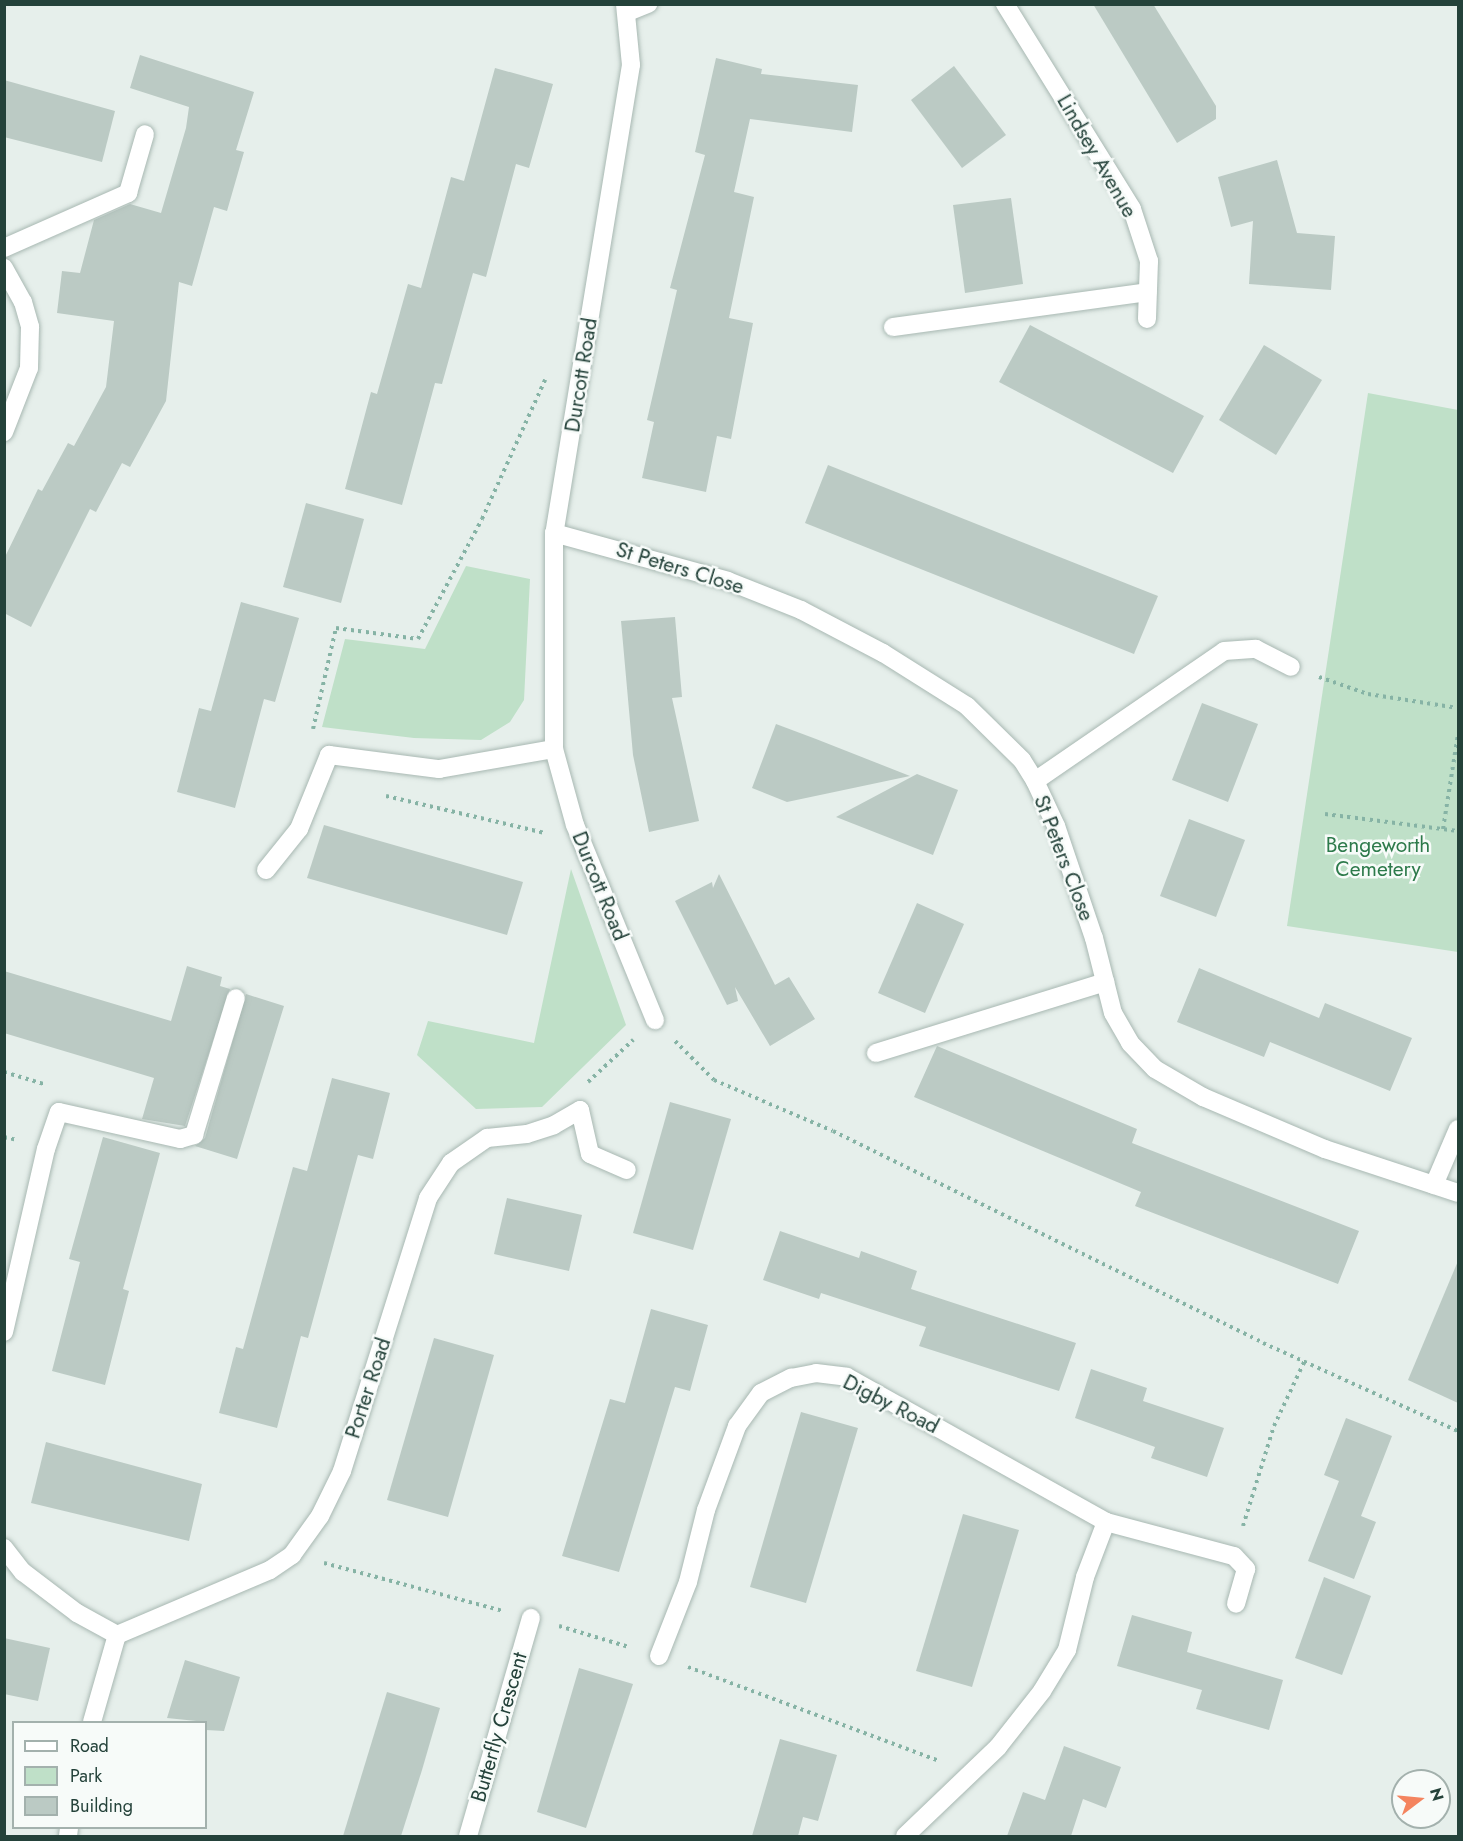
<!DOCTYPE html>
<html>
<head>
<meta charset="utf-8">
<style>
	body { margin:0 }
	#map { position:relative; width:1463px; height:1841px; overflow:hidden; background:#e6efeb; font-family:Jost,sans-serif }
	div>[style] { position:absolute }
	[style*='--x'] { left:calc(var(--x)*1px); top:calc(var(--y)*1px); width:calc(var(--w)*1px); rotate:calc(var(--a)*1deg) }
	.green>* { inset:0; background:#bfe0c8 }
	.building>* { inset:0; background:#bbcac4 }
	.path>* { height:4px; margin-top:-2px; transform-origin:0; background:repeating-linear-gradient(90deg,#86b3a5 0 3px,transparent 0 7.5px) }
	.roads { filter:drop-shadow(0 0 2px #a8b8b2) drop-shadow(0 0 2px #a8b8b2) }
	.lane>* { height:18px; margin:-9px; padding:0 9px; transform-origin:9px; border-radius:9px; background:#fff }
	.street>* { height:18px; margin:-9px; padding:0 9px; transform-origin:9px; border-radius:9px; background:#fff }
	span { translate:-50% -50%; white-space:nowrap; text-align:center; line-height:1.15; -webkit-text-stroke:5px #f7fbf9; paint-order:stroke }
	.street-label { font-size:21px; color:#24423a }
	.park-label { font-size:21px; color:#2d7a4b }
	.frame { position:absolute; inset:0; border:6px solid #24423a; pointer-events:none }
	.legend { position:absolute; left:12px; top:1721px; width:195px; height:108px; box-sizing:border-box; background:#f7fbf9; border:2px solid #a3b1ad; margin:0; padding:8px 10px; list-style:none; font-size:18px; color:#24423a }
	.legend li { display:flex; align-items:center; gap:12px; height:30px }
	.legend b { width:30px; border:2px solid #a3b1ad }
	.north { position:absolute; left:1391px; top:1769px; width:60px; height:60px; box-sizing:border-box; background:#f7fbf9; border:2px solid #a3b1ad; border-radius:50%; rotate:74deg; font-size:16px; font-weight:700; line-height:24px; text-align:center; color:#24423a }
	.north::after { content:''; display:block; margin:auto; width:21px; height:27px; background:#f4845f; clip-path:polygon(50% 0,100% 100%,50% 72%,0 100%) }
</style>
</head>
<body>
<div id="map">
	<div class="green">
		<div style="clip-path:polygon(1368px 393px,1458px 410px,1458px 952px,1287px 926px)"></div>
		<div style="clip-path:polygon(466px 566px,530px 579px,524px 700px,510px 722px,481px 740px,414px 738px,322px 727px,345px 639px,425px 649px)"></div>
		<div style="clip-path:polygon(571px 869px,626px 1025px,542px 1107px,476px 1109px,417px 1055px,428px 1021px,534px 1043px)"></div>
	</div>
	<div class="building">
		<div style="clip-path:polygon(1093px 4px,1153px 4px,1216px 106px,1216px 119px,1177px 143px)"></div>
		<div style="clip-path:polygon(140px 55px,254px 92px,236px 150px,244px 152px,227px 211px,214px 207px,192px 286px,179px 282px,166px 401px,130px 467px,122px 463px,96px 512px,90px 509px,31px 627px,4px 613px,4px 559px,38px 489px,42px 491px,68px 443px,74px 446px,106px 387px,114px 321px,57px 313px,62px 271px,80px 273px,94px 220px,130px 204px,161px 213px,186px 128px,189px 107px,130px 88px)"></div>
		<div style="clip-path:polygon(716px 58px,762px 69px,761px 74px,858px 85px,852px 132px,750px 119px,734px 192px,754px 197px,729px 318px,753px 323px,731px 439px,717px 436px,706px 492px,642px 478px,654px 422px,647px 420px,677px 290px,670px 288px,705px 155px,695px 152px)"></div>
		<div style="clip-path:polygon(954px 66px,1006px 135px,962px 168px,911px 100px)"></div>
		<div style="clip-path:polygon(495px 68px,553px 84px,529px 168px,516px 164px,486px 277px,473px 273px,442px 384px,435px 383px,402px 505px,345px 489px,371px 392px,377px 394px,408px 284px,421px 288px,451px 177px,464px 181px)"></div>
		<div style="clip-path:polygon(4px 80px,115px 111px,102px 162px,4px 137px)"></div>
		<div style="clip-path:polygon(1277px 160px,1297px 233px,1335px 236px,1331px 290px,1249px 284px,1253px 221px,1231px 227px,1218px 177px)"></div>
		<div style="clip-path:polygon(1011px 198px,1023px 284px,965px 293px,953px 205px)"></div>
		<div style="clip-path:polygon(1030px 325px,1204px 416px,1173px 473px,999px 382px)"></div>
		<div style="clip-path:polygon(1264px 345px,1322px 380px,1276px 455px,1219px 420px)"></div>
		<div style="clip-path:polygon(828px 465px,1158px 596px,1134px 654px,805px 523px)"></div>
		<div style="clip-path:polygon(306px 503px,364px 519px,341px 603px,283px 587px)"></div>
		<div style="clip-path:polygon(241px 602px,299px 618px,275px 702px,264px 699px,235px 808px,177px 792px,199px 708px,211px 711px)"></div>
		<div style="clip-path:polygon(675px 617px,682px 697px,672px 698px,699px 821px,649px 832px,633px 755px,621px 621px)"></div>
		<div style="clip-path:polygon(1202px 703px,1258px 724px,1228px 802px,1172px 780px)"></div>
		<div style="clip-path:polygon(776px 724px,816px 739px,910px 776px,787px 802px,752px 788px)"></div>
		<div style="clip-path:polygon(917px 774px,958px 790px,933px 855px,836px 817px)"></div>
		<div style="clip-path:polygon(1189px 819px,1245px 840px,1216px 917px,1160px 896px)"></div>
		<div style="clip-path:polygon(324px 825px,523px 882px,507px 935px,307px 878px)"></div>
		<div style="clip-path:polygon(719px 874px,775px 985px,789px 977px,815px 1019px,770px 1046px,735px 987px,738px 1001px,727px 1005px,675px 901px,712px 882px,713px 888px)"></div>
		<div style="clip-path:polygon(917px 903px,964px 924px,925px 1013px,878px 993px)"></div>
		<div style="clip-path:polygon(187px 966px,222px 977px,220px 986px,230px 989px,185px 1126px,142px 1119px,154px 1078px,4px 1033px,4px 971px,171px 1021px)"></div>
		<div style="clip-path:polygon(1199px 968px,1319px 1018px,1325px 1003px,1412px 1038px,1390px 1091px,1270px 1042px,1264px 1057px,1177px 1022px)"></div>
		<div style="clip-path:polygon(246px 994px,284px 1006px,237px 1159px,195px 1146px,205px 1138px)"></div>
		<div style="clip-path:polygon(937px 1046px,1137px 1129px,1132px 1143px,1359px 1231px,1338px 1284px,1135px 1206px,1141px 1192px,914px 1097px)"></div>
		<div style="clip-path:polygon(332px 1078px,390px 1093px,373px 1159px,358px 1155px,308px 1338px,301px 1336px,277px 1428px,219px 1413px,236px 1347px,243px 1349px,293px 1167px,307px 1171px)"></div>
		<div style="clip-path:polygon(670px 1102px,731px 1119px,693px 1250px,633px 1233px)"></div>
		<div style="clip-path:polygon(103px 1137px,160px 1153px,123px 1289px,129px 1291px,105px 1385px,52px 1371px,80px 1262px,69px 1259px)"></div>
		<div style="clip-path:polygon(507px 1198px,582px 1215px,569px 1271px,494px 1254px)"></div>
		<div style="clip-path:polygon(780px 1231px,859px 1258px,861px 1251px,917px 1271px,911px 1289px,1076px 1343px,1059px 1391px,919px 1346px,926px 1327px,821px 1293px,819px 1299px,763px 1280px)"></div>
		<div style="clip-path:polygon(1458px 1261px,1458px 1403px,1408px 1380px)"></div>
		<div style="clip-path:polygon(651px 1309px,708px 1325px,690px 1391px,675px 1387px,619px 1572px,562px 1556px,610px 1399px,625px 1403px)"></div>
		<div style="clip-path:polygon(434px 1338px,494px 1355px,448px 1517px,387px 1500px)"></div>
		<div style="clip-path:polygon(1091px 1369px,1147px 1388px,1143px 1401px,1224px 1428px,1207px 1477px,1151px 1458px,1155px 1447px,1075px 1418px)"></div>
		<div style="clip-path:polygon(801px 1412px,858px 1428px,806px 1603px,750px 1587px)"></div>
		<div style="clip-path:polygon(1346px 1418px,1392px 1436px,1361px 1516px,1376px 1522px,1354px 1579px,1308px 1561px,1339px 1481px,1324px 1475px)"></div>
		<div style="clip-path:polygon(46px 1442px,202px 1484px,189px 1541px,31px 1503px)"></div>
		<div style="clip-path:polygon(963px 1514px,1019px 1530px,972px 1687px,916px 1671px)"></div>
		<div style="clip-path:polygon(1324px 1577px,1371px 1596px,1342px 1675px,1295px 1658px)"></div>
		<div style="clip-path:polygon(1132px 1615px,1192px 1632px,1187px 1652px,1283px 1680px,1269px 1730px,1196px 1709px,1202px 1690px,1117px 1666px)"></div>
		<div style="clip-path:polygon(4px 1638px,50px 1648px,38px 1701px,4px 1694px)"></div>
		<div style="clip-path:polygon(185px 1660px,240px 1677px,224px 1731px,206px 1730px,206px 1722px,167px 1718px)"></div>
		<div style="clip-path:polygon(579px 1668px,633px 1684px,586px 1828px,537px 1812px)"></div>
		<div style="clip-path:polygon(387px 1692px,440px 1708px,422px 1770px,401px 1836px,343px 1836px)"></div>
		<div style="clip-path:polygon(780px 1739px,837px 1755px,818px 1821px,803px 1817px,798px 1836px,752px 1836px)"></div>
		<div style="clip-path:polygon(1064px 1746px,1121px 1767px,1106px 1808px,1083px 1799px,1071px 1836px,1007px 1836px,1023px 1792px,1045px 1800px)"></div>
	</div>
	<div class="path">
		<div style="--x:1319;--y:677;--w:52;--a:19.1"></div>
		<div style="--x:1368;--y:694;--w:91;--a:8.8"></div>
		<div style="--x:313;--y:729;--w:104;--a:-77.2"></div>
		<div style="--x:336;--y:628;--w:83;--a:7.6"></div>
		<div style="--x:418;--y:639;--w:136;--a:-61.9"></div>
		<div style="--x:482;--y:519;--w:153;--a:-65.6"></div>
		<div style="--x:386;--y:796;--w:163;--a:13.1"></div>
		<div style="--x:1325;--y:814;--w:134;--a:7.3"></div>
		<div style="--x:1443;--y:829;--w:96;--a:-81"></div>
		<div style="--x:675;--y:1041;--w:55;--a:45"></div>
		<div style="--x:714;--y:1080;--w:129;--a:23.2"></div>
		<div style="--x:833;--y:1131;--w:479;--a:26.2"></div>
		<div style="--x:1263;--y:1343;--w:214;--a:24.3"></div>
		<div style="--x:4;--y:1072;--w:42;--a:16.7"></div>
		<div style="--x:588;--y:1082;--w:62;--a:-43"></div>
		<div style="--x:4;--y:1137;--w:13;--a:13"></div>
		<div style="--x:1243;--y:1526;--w:105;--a:-72.8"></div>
		<div style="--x:1274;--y:1426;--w:73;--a:-64.8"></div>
		<div style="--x:324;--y:1563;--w:185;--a:15"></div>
		<div style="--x:559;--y:1626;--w:73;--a:16.7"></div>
		<div style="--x:688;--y:1667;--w:268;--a:20.5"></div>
	</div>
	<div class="roads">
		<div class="lane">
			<div style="--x:4;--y:248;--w:136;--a:-23.9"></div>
			<div style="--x:128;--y:193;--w:61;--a:-73.9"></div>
			<div style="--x:893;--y:327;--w:257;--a:-7.8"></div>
			<div style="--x:1035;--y:781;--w:229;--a:-34.5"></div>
			<div style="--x:1224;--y:651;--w:32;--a:-4"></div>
			<div style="--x:1256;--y:649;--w:39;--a:27"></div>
			<div style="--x:266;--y:870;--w:53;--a:-51.2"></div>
			<div style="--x:299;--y:829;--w:80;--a:-67.9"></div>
			<div style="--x:876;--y:1053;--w:240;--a:-17.2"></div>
			<div style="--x:59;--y:1112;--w:124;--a:12.6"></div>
			<div style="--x:180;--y:1139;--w:15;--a:-16"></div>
			<div style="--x:194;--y:1135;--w:143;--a:-73"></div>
			<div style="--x:1434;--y:1185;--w:61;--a:-66.8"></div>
		</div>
		<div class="street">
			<div style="--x:625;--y:4;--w:61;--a:84.4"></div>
			<div style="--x:631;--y:65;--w:474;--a:99.3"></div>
			<div style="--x:554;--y:533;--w:216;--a:90"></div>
			<div style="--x:554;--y:749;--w:79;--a:74.6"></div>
			<div style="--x:575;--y:825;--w:211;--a:67.7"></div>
			<div style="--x:1005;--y:4;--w:241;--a:58.2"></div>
			<div style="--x:1132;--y:209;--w:55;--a:71.9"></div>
			<div style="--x:1149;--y:261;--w:58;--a:92"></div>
			<div style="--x:628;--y:12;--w:22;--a:-22"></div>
			<div style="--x:4;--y:268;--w:39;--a:61"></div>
			<div style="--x:23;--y:302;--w:26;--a:74"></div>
			<div style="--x:30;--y:327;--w:41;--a:91.4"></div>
			<div style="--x:29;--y:368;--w:69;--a:111.3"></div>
			<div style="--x:554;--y:533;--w:180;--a:15.4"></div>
			<div style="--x:728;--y:581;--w:79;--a:21.7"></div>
			<div style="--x:801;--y:610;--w:93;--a:27.7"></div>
			<div style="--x:883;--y:653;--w:99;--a:32.2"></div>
			<div style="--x:967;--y:706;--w:77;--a:44.5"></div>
			<div style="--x:1022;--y:760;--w:25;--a:58"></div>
			<div style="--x:1035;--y:781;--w:50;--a:65"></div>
			<div style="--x:1056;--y:826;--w:118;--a:71.3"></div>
			<div style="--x:1094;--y:938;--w:77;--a:75.8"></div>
			<div style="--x:1113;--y:1013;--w:34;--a:60"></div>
			<div style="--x:1130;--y:1043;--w:36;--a:46"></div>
			<div style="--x:1155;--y:1069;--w:56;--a:30.3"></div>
			<div style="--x:1203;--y:1097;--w:133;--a:23.1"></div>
			<div style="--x:1325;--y:1149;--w:140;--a:18.3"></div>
			<div style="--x:329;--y:755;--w:111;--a:7.3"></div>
			<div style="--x:439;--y:769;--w:117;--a:-9.9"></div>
			<div style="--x:4;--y:1332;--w:188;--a:-77.1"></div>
			<div style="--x:46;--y:1149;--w:39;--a:-71"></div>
			<div style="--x:4;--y:1548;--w:31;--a:52"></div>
			<div style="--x:23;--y:1572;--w:68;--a:37.2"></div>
			<div style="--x:77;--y:1613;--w:46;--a:28.8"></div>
			<div style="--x:659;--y:1656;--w:79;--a:-68.6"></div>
			<div style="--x:688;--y:1582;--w:74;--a:-76"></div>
			<div style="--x:706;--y:1510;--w:90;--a:-69.7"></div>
			<div style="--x:737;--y:1426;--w:41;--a:-54"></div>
			<div style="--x:761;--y:1393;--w:34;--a:-27"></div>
			<div style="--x:791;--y:1378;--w:25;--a:-11"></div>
			<div style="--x:816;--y:1373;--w:31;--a:7"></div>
			<div style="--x:847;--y:1377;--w:297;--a:29.2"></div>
			<div style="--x:1106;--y:1522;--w:132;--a:14.9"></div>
			<div style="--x:1234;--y:1556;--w:18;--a:47"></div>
			<div style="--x:1246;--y:1569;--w:36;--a:106"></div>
			<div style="--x:92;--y:1722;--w:91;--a:-74"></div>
			<div style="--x:117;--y:1635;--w:166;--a:-23"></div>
			<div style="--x:270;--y:1570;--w:27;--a:-34"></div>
			<div style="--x:292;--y:1555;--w:48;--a:-54.3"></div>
			<div style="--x:320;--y:1516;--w:50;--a:-63.9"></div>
			<div style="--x:342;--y:1471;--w:286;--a:-72.5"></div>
			<div style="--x:428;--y:1198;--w:42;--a:-56.7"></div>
			<div style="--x:451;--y:1163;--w:44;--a:-34.8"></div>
			<div style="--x:487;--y:1138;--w:40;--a:-5.7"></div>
			<div style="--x:527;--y:1134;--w:28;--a:-18"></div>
			<div style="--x:554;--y:1125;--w:30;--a:-30"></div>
			<div style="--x:580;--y:1110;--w:45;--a:77.2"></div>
			<div style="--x:590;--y:1154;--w:40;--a:23.4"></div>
			<div style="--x:68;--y:1836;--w:8;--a:-83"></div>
			<div style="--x:468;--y:1836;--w:227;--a:-73.9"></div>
			<div style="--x:905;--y:1836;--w:129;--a:-43.7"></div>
			<div style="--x:998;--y:1747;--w:71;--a:-51.8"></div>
			<div style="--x:1042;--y:1691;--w:48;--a:-58.6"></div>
			<div style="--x:1067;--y:1650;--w:75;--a:-76.1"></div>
			<div style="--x:1085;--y:1577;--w:59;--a:-69.1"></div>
		</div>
	</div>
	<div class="street-label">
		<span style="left:1097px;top:156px;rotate:60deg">Lindsey Avenue</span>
		<span style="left:581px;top:375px;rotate:-81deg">Durcott Road</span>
		<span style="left:680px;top:568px;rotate:17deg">St Peters Close</span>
		<span style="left:1064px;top:858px;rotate:69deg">St Peters Close</span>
		<span style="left:600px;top:886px;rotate:68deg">Durcott Road</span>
		<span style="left:368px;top:1388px;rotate:-72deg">Porter Road</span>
		<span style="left:891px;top:1404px;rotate:27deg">Digby Road</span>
		<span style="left:499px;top:1727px;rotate:-74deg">Butterfly Crescent</span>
	</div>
	<div class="park-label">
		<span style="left:1378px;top:857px">Bengeworth<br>Cemetery</span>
	</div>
	<div class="frame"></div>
	<ul class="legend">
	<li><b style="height:8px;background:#fff"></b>Road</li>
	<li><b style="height:16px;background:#bfe0c8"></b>Park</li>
	<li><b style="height:16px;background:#bbcac4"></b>Building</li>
	</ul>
	<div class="north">N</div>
</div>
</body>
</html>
